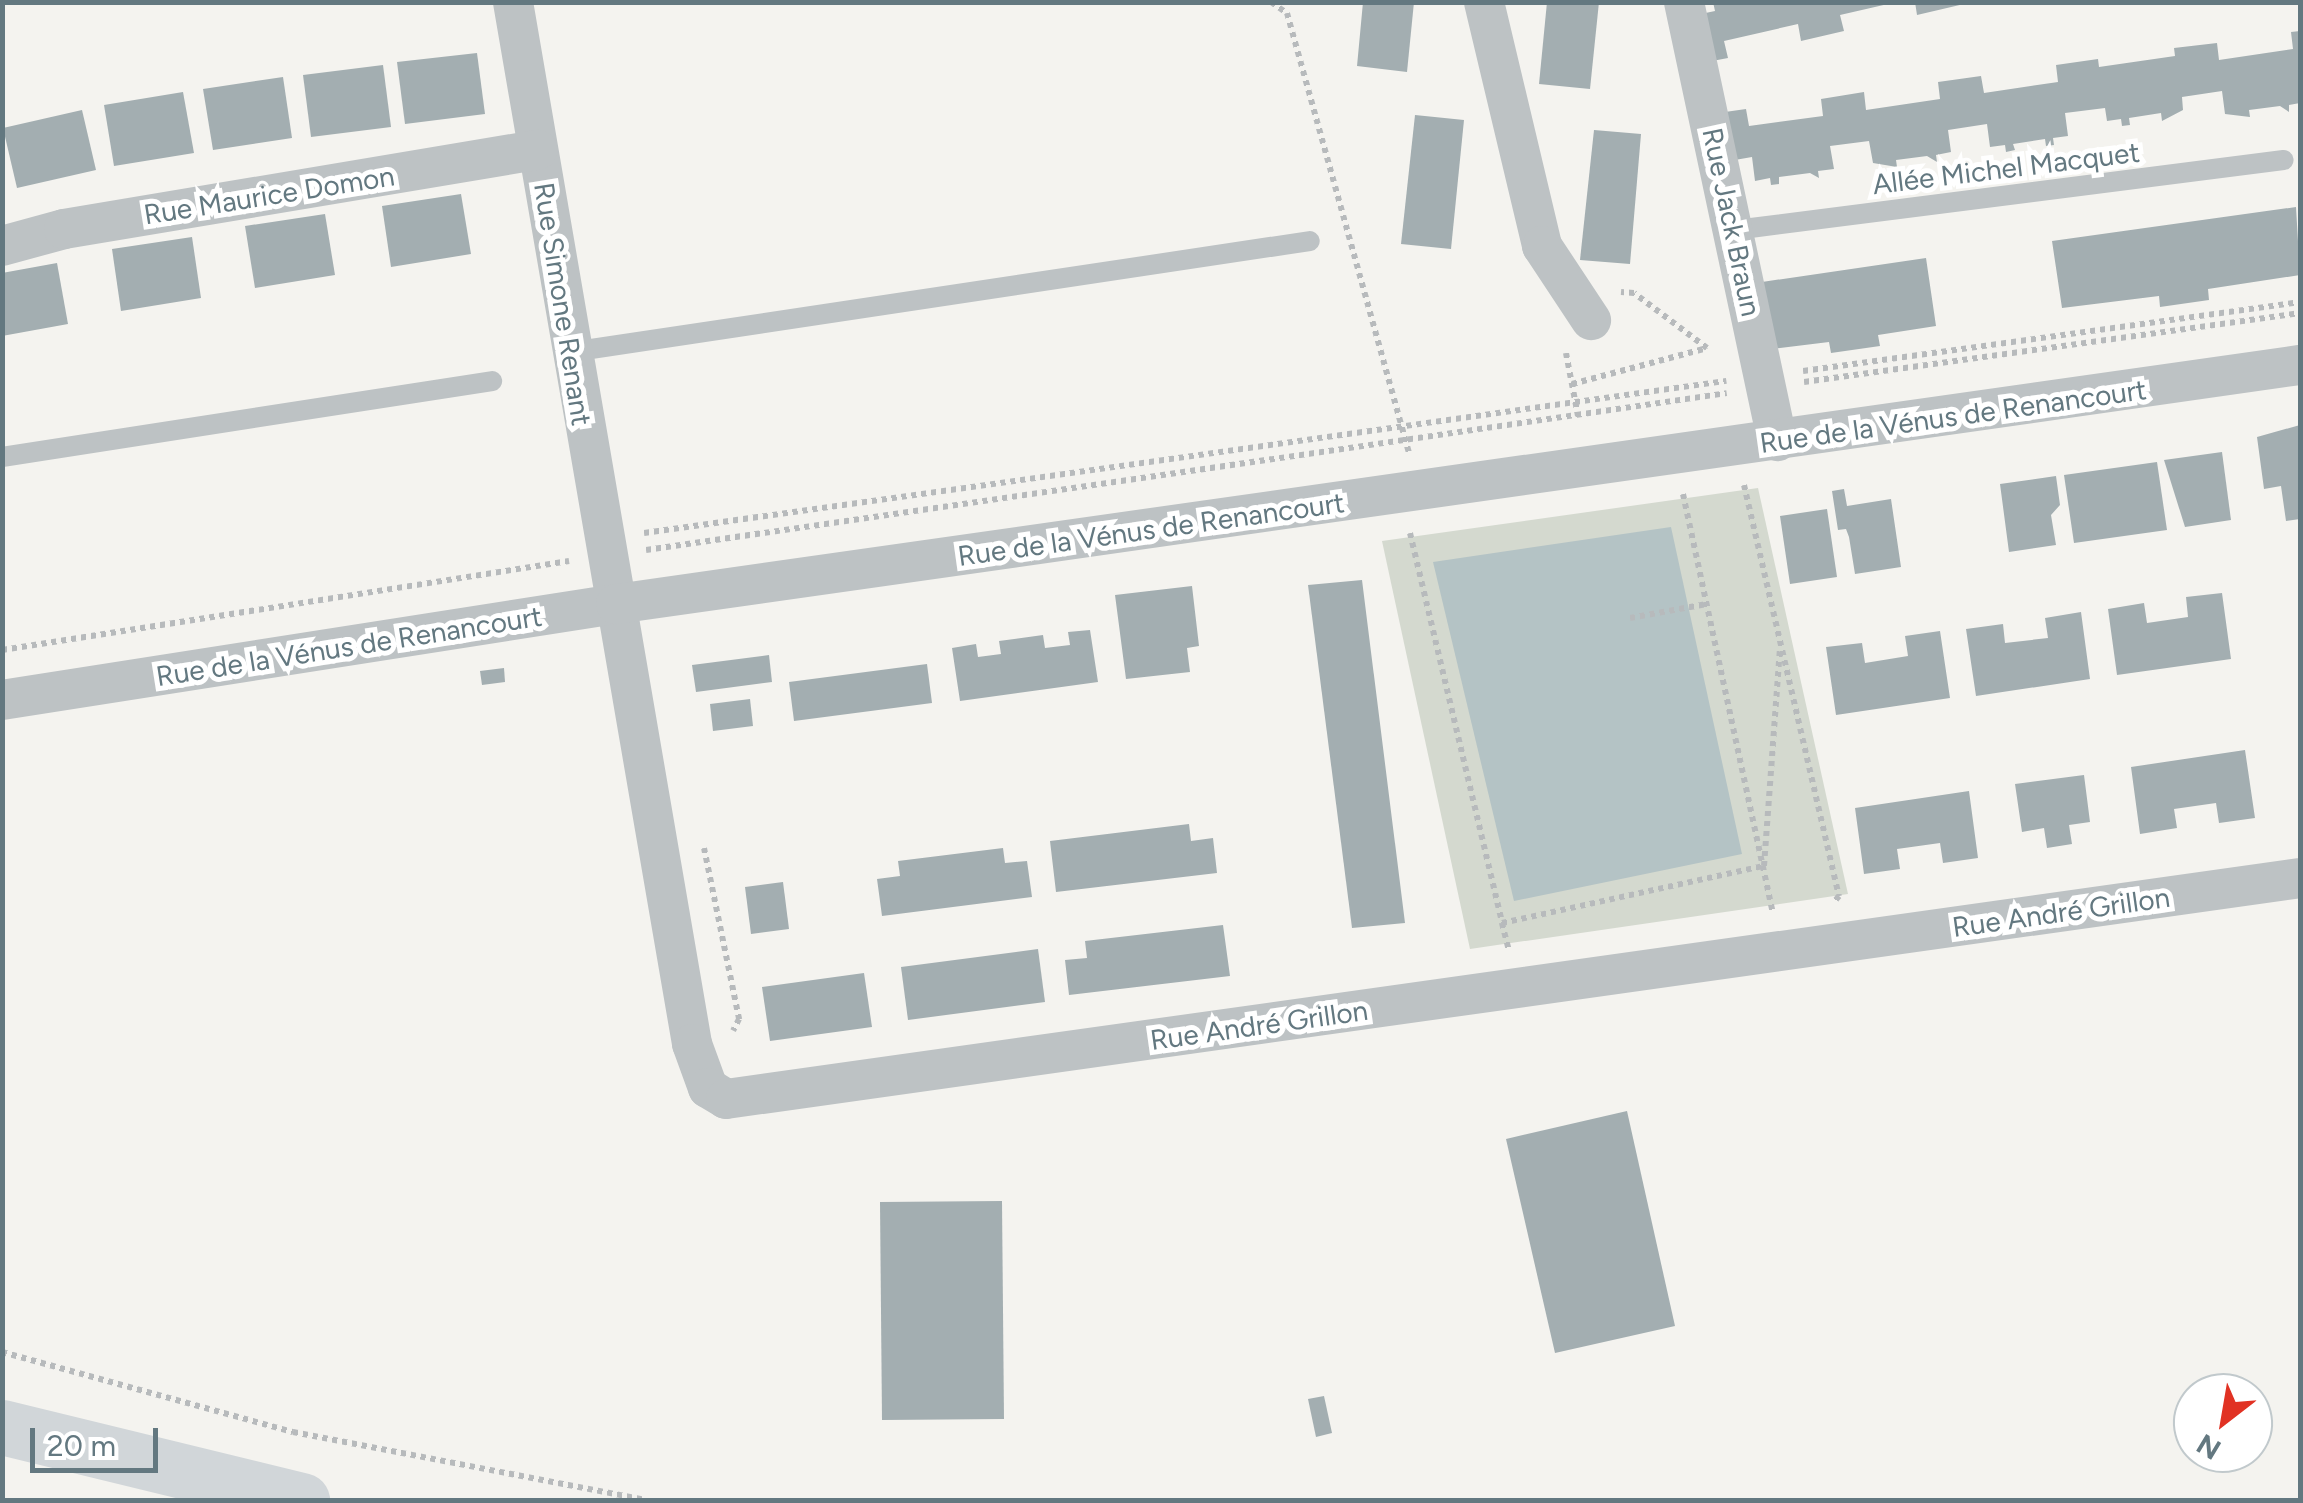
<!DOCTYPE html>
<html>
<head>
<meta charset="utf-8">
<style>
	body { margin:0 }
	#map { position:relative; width:2303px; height:1503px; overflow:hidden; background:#f4f3ef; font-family:Figtree,sans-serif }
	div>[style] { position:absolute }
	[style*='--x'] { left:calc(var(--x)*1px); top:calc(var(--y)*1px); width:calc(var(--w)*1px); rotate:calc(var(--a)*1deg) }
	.green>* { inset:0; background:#d4d9cf }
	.water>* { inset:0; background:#b4c3c5 }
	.building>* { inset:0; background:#a3aeb1 }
	.path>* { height:6px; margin-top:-3px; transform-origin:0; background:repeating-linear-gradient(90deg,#b7babc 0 5px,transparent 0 10px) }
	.lane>* { height:20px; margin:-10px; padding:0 10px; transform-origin:10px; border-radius:10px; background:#bdc2c4 }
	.street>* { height:40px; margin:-20px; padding:0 20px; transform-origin:20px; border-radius:20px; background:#bdc2c4 }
	.secondary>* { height:55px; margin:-27.5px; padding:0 27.5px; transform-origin:27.5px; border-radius:27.5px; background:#d1d6d9 }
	span { translate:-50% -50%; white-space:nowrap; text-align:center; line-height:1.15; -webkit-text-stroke:10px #fff; paint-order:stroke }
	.street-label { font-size:28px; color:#637880 }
	.frame { position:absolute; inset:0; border:5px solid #637880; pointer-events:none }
	.north { position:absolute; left:2173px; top:1373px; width:100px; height:100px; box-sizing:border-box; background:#fff; border:2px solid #c1c9cc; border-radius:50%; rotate:211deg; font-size:28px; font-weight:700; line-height:40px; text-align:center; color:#637880 }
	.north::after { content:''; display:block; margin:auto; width:35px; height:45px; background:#e13223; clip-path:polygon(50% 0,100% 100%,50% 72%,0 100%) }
	.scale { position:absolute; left:30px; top:1428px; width:128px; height:45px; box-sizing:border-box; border:5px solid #637880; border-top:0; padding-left:12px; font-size:30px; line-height:35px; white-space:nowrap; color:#637880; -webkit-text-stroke:8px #fff; paint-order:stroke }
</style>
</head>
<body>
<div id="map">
	<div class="green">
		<div style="clip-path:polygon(1758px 488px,1848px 894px,1470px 949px,1382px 541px)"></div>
	</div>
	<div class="water">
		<div style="clip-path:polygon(1671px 527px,1742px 854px,1514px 901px,1433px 562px)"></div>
	</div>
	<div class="building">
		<div style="clip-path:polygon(1363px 2px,1414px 2px,1407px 72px,1357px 66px)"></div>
		<div style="clip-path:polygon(1547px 2px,1599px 2px,1590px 89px,1539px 84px)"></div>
		<div style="clip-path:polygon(1713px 2px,1888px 2px,1888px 4px,1840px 15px,1844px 31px,1801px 41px,1798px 24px,1724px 41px,1728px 58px,1707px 62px,1696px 15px,1715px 11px)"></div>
		<div style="clip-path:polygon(1915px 2px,1964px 2px,1964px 4px,1917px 15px)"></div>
		<div style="clip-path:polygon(2300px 31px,2300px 103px,2289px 105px,2289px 112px,2280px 106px,2249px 110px,2250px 117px,2225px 114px,2222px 91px,2182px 97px,2183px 110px,2162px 121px,2161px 113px,2129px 118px,2130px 125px,2122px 126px,2121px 119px,2107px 121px,2105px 108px,2065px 113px,2068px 136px,2053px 138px,2054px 145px,2046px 146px,2045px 139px,2013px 144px,2015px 150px,2006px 152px,2005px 145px,1990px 147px,1987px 124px,1948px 130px,1951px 152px,1936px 155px,1937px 162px,1927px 156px,1896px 160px,1897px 167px,1873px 163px,1869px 141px,1830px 146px,1834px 169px,1818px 171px,1819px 178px,1810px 173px,1779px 177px,1779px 184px,1771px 185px,1770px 178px,1755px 181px,1752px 157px,1729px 161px,1718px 113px,1746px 109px,1749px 126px,1823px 116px,1821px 99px,1864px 92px,1866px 110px,1940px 99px,1938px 82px,1981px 76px,1984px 93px,2058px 82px,2056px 65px,2098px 59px,2099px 67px,2175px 56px,2174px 48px,2217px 43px,2219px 60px,2293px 49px,2291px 32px)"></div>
		<div style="clip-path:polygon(477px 53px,485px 114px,405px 124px,397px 62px)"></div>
		<div style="clip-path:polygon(383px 65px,391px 127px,311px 137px,303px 75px)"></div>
		<div style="clip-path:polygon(283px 77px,292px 138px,213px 150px,203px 89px)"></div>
		<div style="clip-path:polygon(183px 92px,194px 153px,114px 166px,104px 105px)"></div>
		<div style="clip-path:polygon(82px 110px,96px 170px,17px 188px,3px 128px)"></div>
		<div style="clip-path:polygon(1415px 115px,1464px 120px,1451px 249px,1401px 244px)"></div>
		<div style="clip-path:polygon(1594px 130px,1641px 134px,1630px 264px,1580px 260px)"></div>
		<div style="clip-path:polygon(461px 194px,471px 254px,391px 267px,382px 206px)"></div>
		<div style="clip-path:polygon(2296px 207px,2300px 275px,2208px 289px,2209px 300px,2160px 307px,2159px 296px,2062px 308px,2052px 241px)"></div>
		<div style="clip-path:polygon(325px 214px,335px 275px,255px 288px,245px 226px)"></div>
		<div style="clip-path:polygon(192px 237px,201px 298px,121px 311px,112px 249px)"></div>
		<div style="clip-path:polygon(1926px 258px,1936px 326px,1878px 335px,1880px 346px,1831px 353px,1829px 342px,1772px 349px,1762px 282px)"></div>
		<div style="clip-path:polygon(57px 263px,68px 324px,2px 336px,2px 273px)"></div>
		<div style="clip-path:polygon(2300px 425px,2300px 519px,2286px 521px,2281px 486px,2264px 489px,2257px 437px)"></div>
		<div style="clip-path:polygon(2222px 452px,2231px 520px,2185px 527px,2164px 460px)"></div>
		<div style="clip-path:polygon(2157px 462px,2167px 530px,2074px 543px,2064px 475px)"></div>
		<div style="clip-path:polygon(2056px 476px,2060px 505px,2051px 515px,2056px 545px,2009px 552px,2000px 484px)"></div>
		<div style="clip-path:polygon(1844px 489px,1847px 506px,1891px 499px,1901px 567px,1855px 574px,1849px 537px,1846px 529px,1838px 530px,1832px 491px)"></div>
		<div style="clip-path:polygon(1827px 509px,1837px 577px,1790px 584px,1780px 516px)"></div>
		<div style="clip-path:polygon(1362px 580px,1405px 923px,1352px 928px,1308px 585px)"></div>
		<div style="clip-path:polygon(1192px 586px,1199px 646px,1187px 648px,1190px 672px,1126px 679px,1115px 595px)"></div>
		<div style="clip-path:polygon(2222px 593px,2231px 659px,2117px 675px,2108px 609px,2144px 603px,2147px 623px,2188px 617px,2186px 597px)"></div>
		<div style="clip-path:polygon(2081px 612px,2090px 679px,1976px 696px,1966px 629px,2003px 624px,2005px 643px,2048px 638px,2045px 618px)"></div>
		<div style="clip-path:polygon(1090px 630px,1098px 682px,960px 701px,952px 648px,976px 644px,978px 657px,1001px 654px,999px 641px,1043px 635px,1045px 648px,1070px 645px,1068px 632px)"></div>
		<div style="clip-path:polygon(1940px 631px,1950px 698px,1836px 715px,1826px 647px,1862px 643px,1865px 663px,1908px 656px,1905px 636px)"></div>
		<div style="clip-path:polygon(769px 655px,772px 682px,696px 692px,692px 665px)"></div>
		<div style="clip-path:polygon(927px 664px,932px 703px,794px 721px,789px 682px)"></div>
		<div style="clip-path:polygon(504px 668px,505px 682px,482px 685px,480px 671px)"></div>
		<div style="clip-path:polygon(750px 699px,753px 726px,713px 731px,710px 704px)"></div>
		<div style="clip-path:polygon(2245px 750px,2255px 818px,2219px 823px,2216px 803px,2174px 809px,2177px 828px,2140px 834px,2131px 767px)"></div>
		<div style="clip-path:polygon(2084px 775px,2090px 822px,2069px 825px,2072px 844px,2047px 848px,2044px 828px,2022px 832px,2015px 784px)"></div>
		<div style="clip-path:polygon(1969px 791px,1978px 858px,1943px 863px,1940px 843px,1897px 849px,1900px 869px,1864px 874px,1855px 808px)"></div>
		<div style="clip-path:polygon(1189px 824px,1191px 841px,1213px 838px,1217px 873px,1056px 892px,1050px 841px)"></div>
		<div style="clip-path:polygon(1003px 848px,1005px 863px,1027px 861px,1032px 897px,882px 916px,877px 879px,900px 876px,898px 861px)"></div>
		<div style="clip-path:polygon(783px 882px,789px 929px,751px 934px,745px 887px)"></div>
		<div style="clip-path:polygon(1223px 925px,1230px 976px,1069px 995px,1065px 960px,1087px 958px,1085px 941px)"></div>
		<div style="clip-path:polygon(1038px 949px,1045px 1002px,908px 1020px,901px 967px)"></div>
		<div style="clip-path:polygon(864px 973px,872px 1027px,770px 1041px,762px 987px)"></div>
		<div style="clip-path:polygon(1627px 1111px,1675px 1326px,1555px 1353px,1506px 1139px)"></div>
		<div style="clip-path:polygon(1002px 1201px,1004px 1419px,882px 1420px,880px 1202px)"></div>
		<div style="clip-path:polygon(1324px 1396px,1332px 1433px,1316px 1437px,1308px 1399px)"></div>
	</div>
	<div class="path">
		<div style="--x:1271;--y:2;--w:19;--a:35"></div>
		<div style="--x:1287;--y:13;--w:457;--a:74.5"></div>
		<div style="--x:1566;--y:353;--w:64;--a:79.2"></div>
		<div style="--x:1803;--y:371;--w:502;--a:-7.9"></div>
		<div style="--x:1804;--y:382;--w:501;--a:-7.92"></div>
		<div style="--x:1572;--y:384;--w:140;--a:-14.9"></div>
		<div style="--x:1707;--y:348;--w:91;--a:-143"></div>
		<div style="--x:1634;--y:293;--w:13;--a:-176"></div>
		<div style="--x:1744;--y:485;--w:422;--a:77"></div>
		<div style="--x:1839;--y:896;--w:8;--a:130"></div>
		<div style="--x:1683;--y:494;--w:429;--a:77.9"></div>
		<div style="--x:644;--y:533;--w:1093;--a:-8"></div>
		<div style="--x:1410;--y:533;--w:401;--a:76.7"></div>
		<div style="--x:1502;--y:923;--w:268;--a:-12.3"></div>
		<div style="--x:1764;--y:866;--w:219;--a:-85.8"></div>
		<div style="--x:646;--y:550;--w:1092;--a:-8.26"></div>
		<div style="--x:1630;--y:618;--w:78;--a:-10.3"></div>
		<div style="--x:2;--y:650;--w:574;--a:-8.92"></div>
		<div style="--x:704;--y:848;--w:175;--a:78.4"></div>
		<div style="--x:739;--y:1019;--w:13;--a:117"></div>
		<div style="--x:1502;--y:923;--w:29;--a:76"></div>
		<div style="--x:2;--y:1352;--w:302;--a:15.4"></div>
		<div style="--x:293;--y:1432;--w:359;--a:10.9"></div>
	</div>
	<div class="lane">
		<div style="--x:1735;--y:230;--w:553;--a:-7.27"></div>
		<div style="--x:571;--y:352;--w:747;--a:-8.54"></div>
		<div style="--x:2;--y:457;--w:496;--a:-8.8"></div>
	</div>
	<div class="street">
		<div style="--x:513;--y:2;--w:1057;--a:80.25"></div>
		<div style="--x:692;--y:1044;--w:47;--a:70"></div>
		<div style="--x:708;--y:1088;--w:21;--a:31"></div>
		<div style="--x:726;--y:1099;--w:1589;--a:-7.99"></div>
		<div style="--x:1484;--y:2;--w:251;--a:76.6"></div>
		<div style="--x:1542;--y:246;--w:89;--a:56.5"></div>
		<div style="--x:1684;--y:2;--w:449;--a:78"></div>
		<div style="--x:2;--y:246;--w:64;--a:-15.3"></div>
		<div style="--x:64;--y:229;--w:480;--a:-9.5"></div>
		<div style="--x:2;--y:700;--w:621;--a:-8.89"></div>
		<div style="--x:616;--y:604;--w:1701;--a:-8.08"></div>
	</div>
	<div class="secondary">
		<div style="--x:2;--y:1427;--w:309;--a:13.7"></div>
	</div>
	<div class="street-label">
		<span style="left:2006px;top:168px;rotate:-7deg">Allée Michel Macquet</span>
		<span style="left:269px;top:195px;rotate:-9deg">Rue Maurice Domon</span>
		<span style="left:1732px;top:222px;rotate:78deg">Rue Jack Braun</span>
		<span style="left:563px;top:304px;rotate:81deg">Rue Simone Renant</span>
		<span style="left:1953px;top:416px;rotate:-8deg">Rue de la Vénus de Renancourt</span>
		<span style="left:1151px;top:529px;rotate:-8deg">Rue de la Vénus de Renancourt</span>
		<span style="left:349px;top:646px;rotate:-9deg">Rue de la Vénus de Renancourt</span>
		<span style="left:2061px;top:912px;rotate:-8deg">Rue André Grillon</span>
		<span style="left:1259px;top:1025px;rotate:-8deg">Rue André Grillon</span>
	</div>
	<div class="frame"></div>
	<div class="north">N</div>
	<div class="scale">20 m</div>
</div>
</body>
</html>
